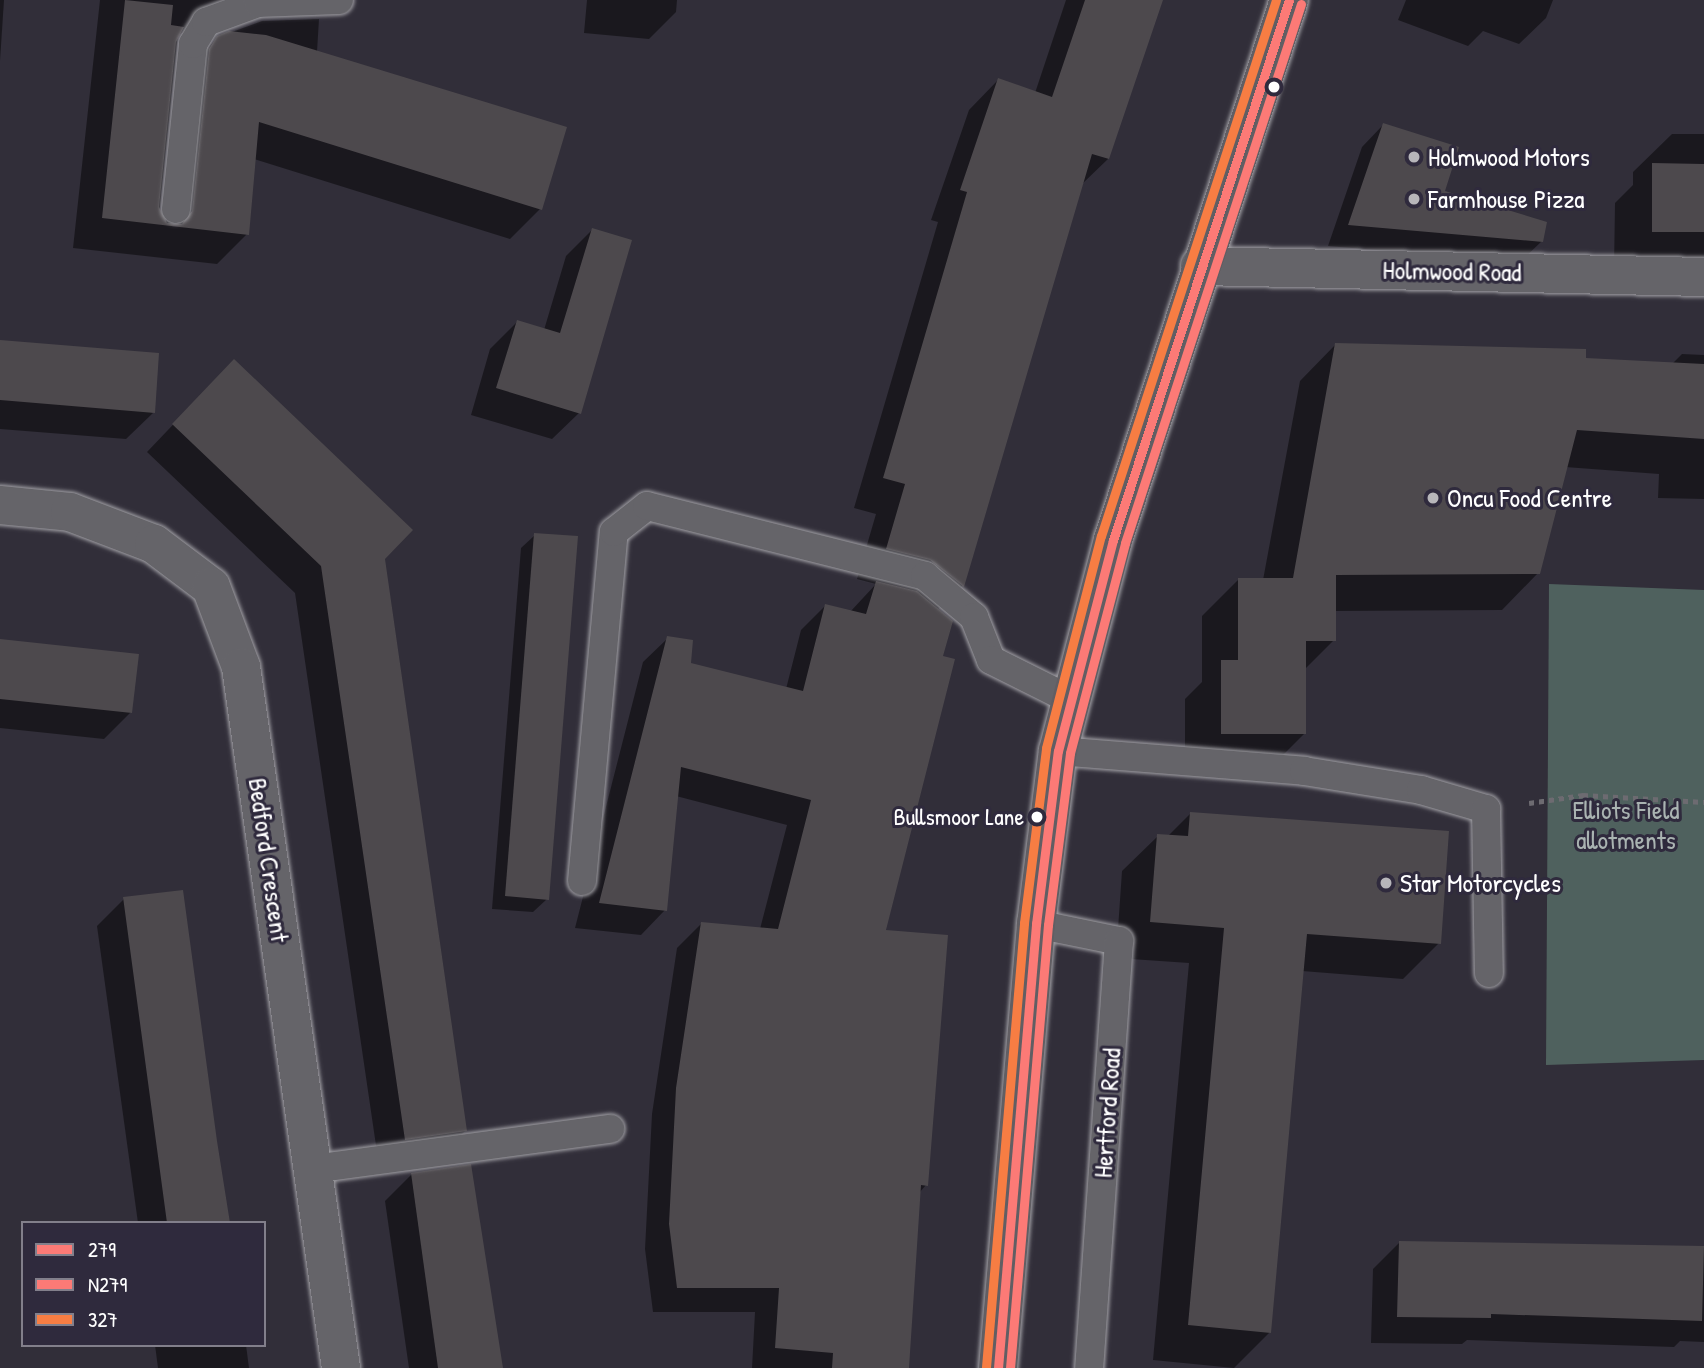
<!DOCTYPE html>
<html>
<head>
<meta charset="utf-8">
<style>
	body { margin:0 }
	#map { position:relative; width:1704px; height:1368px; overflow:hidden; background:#312e39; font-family:"Patrick Hand",sans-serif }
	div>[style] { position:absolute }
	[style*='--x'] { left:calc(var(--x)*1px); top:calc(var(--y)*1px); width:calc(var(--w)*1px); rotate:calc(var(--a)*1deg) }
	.green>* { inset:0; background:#4f615e }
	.shadow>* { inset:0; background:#0007 }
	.building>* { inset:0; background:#4d494d }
	.path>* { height:4.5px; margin-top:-2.25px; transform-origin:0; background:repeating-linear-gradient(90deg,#6d6b71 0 5px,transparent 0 10px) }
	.roads { filter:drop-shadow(0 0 2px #a2a1a6) drop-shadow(0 0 2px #a2a1a6) }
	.service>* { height:28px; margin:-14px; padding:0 14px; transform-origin:14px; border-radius:14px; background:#656469 }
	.minor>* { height:38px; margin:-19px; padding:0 19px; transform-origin:19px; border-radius:19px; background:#656469 }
	.primary>* { height:38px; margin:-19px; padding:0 19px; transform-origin:19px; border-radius:19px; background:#615e63 }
	.bus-1>* { height:9px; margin:-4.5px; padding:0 4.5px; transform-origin:4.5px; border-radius:4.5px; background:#fc7a76 }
	.bus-2>* { height:9px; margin:-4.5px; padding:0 4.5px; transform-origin:4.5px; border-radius:4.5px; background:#fc7a76 }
	.bus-3>* { height:9px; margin:-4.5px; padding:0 4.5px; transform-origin:4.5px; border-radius:4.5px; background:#f77d43 }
	.dots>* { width:19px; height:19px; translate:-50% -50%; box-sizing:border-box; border:4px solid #2f2a3d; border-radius:50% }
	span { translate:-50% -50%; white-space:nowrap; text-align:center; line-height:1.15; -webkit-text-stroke:6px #2f2a3d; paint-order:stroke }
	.bus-label { font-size:24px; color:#fff }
	.right { translate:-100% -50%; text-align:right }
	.poi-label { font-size:26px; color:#fff }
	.left { translate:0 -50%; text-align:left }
	.street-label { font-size:26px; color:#fff }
	.park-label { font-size:26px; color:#aab4b2 }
	.legend { position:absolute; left:21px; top:1221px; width:245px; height:126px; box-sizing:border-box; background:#2f2a3d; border:2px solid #827f8b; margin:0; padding:9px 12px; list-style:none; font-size:21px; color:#fff }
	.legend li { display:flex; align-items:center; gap:14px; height:35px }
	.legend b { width:35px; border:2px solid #827f8b }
</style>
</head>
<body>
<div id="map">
	<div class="green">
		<div style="clip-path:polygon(1549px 584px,1704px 590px,1704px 1060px,1546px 1065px)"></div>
	</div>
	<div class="shadow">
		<div style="clip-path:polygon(0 0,4px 0,0 61px)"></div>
		<div style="clip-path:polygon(100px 0,304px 0,221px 16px,178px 35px,159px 216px,166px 221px,180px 81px,188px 68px,218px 37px,262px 21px,319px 19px,317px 52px,540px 209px,510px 239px,254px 159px,247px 234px,217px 264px,73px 248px)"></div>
		<div style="clip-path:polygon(587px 0,677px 0,676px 12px,649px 39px,584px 33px)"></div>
		<div style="clip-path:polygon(1066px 0,1161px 0,1108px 159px,1081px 185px,962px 586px,937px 610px,941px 658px,884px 932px,926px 1185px,919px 1193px,907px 1368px,752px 1368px,755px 1312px,653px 1312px,645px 1249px,652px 1114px,677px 948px,701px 924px,760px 929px,787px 825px,676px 796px,665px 910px,641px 935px,575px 928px,643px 662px,668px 638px,689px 665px,786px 689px,801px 630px,825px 606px,850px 612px,876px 584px,857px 579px,876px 514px,854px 508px,938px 222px,931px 220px,969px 110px,998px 80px,1035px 93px)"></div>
		<div style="clip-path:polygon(1406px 0,1553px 0,1546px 18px,1519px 44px,1483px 31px,1468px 46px,1398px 20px)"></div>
		<div style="clip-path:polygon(1383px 125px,1442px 192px,1542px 241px,1520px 262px,1328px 246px,1362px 147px)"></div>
		<div style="clip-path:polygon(1672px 134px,1704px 134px,1704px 270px,1614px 269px,1615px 203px,1633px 185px,1633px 172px)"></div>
		<div style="clip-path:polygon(592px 230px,579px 413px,552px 439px,471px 415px,490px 349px,517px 322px,544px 330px,566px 256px)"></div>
		<div style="clip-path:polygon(0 342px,153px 413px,126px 439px,0 429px)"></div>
		<div style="clip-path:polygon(1336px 344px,1672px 364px,1682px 354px,1704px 355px,1704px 499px,1658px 498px,1659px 474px,1565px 467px,1538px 573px,1502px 610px,1334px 611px,1334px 640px,1304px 670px,1304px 734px,1268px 770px,1185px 769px,1185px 699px,1202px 682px,1202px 616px,1238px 580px,1263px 580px,1300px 381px)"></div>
		<div style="clip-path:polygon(208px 388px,384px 558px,465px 1131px,438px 1158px,379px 1166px,295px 593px,147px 452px)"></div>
		<div style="clip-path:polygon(535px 535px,547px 899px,533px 912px,492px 909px,521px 548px)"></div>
		<div style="clip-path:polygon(0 641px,131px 712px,104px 739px,0 728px)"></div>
		<div style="clip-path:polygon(1191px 813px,1439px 943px,1403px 979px,1302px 971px,1270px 1332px,1234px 1368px,1153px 1360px,1189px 963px,1116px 958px,1122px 871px,1158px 836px,1168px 836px)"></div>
		<div style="clip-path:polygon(124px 899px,229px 1223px,138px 1223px,97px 926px)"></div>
		<div style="clip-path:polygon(412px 1174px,500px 1368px,409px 1368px,385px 1201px)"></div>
		<div style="clip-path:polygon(1399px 1243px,1704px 1248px,1704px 1342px,1680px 1341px,1674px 1347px,1467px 1340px,1462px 1344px,1371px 1343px,1373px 1269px)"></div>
		<div style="clip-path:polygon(155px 1345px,246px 1345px,249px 1368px,158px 1368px)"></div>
	</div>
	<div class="building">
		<div style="clip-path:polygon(125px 0,173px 5px,171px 25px,184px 27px,176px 42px,159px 207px,167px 223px,182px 224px,192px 211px,209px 49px,217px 36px,229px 31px,266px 35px,567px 127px,542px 210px,259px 122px,249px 235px,102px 218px)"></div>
		<div style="clip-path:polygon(1085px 0,1163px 0,1109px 159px,1092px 154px,964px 587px,930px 560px,886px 549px,905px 484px,883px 478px,967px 192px,960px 190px,998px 78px,1052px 97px)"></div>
		<div style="clip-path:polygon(1383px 123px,1459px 147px,1445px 191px,1547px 222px,1543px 242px,1348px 225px)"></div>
		<div style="clip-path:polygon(1652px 163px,1704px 164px,1704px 232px,1652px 232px)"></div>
		<div style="clip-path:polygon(592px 228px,632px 240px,581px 414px,496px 388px,517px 320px,560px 333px)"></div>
		<div style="clip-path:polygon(0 340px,159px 353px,155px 413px,0 400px)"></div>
		<div style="clip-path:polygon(1335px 343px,1586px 349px,1586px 358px,1704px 364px,1704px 439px,1577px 430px,1540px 574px,1336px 575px,1336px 641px,1306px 641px,1306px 734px,1221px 734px,1221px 660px,1238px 660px,1238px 578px,1293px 578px)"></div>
		<div style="clip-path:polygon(234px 359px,413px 530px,385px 559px,467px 1131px,405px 1140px,321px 566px,172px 424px)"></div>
		<div style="clip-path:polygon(534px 533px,578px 536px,549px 900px,505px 896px)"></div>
		<div style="clip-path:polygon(876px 581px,917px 591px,953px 621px,943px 656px,955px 659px,886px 930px,948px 935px,928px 1186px,921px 1185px,909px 1368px,832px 1368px,833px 1353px,775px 1348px,779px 1288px,677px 1288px,669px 1224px,676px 1088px,701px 922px,778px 929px,811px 800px,681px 767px,667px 911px,599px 903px,667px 636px,693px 640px,691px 663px,803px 691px,825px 604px,866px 614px)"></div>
		<div style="clip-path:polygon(0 639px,139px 654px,132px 713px,0 699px)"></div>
		<div style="clip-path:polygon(1190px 812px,1449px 831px,1441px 944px,1307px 934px,1271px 1333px,1188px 1325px,1224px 928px,1150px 922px,1157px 834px,1188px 836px)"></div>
		<div style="clip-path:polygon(183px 890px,217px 1141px,230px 1223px,167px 1223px,123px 897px)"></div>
		<div style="clip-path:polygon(471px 1164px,503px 1368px,438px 1368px,411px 1173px)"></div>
		<div style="clip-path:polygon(1399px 1241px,1704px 1246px,1702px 1321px,1491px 1314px,1491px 1318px,1397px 1317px)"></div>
	</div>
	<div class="path">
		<div style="--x:1529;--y:803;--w:55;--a:-8.4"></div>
		<div style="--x:1583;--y:795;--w:121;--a:3.3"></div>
	</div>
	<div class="roads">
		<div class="service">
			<div style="--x:176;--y:209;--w:166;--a:-84.1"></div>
			<div style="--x:193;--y:44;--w:26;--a:-59"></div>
			<div style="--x:206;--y:22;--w:55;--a:-20.1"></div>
			<div style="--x:258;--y:3;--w:81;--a:-2.1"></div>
			<div style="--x:1058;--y:751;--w:247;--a:4.6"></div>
			<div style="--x:1304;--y:771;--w:119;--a:9.2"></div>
			<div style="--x:1421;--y:790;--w:68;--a:16.3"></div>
			<div style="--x:1486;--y:809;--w:164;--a:89"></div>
			<div style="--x:582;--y:881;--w:350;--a:-84.8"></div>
			<div style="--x:614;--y:532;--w:42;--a:-38.2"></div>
			<div style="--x:647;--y:506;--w:287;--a:14.1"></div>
			<div style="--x:925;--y:576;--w:64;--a:39.9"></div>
			<div style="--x:974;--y:617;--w:46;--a:68.4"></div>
			<div style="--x:991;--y:660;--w:89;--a:26.6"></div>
			<div style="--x:1036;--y:924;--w:85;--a:11.6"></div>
			<div style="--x:1119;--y:941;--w:428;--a:94"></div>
			<div style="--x:313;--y:1169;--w:300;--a:-7.7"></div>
		</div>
		<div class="minor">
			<div style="--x:1200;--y:266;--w:504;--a:1.25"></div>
			<div style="--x:0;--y:505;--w:70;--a:5.7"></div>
			<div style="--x:70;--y:512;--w:90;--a:20.9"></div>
			<div style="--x:154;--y:544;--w:71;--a:37"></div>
			<div style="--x:211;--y:587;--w:85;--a:69.4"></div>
			<div style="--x:241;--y:667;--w:708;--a:81.88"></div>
		</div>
		<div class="primary">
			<div style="--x:998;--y:1368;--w:446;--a:-85.1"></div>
			<div style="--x:1036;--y:924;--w:174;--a:-82.8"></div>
			<div style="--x:1058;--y:751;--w:218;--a:-75.4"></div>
			<div style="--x:1113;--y:540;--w:568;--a:-71.95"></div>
		</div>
	</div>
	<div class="bus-1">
		<div style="--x:998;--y:1368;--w:446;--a:-85.1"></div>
		<div style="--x:1036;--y:924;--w:174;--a:-82.8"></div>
		<div style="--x:1058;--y:751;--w:218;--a:-75.4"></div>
		<div style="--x:1113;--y:540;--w:568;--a:-71.95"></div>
	</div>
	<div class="bus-2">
		<div style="--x:1010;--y:1368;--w:445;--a:-85.1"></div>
		<div style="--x:1048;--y:925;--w:173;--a:-82.7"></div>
		<div style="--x:1070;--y:753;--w:217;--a:-75.3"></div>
		<div style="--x:1125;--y:543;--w:567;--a:-71.92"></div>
	</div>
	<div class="bus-3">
		<div style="--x:986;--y:1367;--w:446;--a:-85.1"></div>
		<div style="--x:1024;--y:923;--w:176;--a:-82.8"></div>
		<div style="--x:1046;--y:748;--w:219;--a:-75.5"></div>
		<div style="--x:1101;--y:536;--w:564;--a:-71.92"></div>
	</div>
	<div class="dots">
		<div style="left:1274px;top:87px;background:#fff"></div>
		<div style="left:1414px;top:157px;background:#b7b6ba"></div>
		<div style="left:1414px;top:199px;background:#b7b6ba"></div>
		<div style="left:1433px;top:498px;background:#b7b6ba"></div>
		<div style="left:1037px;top:817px;background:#fff"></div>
		<div style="left:1386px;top:883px;background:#b7b6ba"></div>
	</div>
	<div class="bus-label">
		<span class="right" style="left:1024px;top:817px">Bullsmoor Lane</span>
	</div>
	<div class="poi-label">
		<span class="left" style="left:1428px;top:157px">Holmwood Motors</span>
		<span class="left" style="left:1428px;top:199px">Farmhouse Pizza</span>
		<span class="left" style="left:1447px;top:498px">Oncu Food Centre</span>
		<span class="left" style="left:1400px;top:883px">Star Motorcycles</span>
	</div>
	<div class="street-label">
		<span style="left:1452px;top:271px;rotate:1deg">Holmwood Road</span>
		<span style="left:269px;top:860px;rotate:82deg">Bedford Crescent</span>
		<span style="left:1107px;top:1113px;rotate:-86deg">Hertford Road</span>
	</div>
	<div class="park-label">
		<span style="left:1626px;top:825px">Elliots Field<br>allotments</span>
	</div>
	<ul class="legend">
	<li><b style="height:9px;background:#fc7a76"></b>279</li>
	<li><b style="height:9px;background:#fc7a76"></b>N279</li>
	<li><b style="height:9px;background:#f77d43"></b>327</li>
	</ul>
</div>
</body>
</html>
